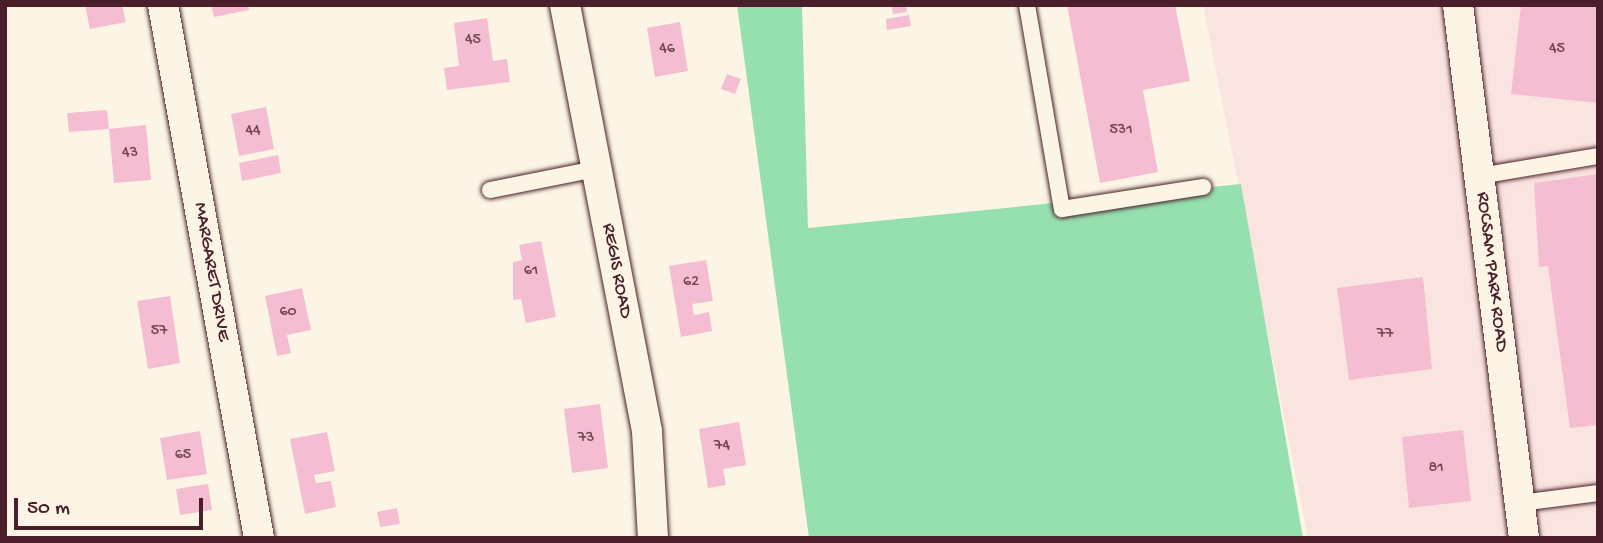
<!DOCTYPE html>
<html>
<head>
<meta charset="utf-8">
<style>
	body { margin:0 }
	#map { position:relative; width:1603px; height:543px; overflow:hidden; background:#fcf5e5; font-family:"Gochi Hand",sans-serif }
	div>[style] { position:absolute }
	[style*='--x'] { left:calc(var(--x)*1px); top:calc(var(--y)*1px); width:calc(var(--w)*1px); rotate:calc(var(--a)*1deg) }
	.built>* { inset:0; background:#fae4df }
	.green>* { inset:0; background:#96e0af }
	.building>* { inset:0; background:#f5bdd2 }
	.roads { filter:drop-shadow(0 0 2px #4a1f2b) drop-shadow(0 0 2px #4a1f2b) }
	.lane>* { height:16px; margin:-8px; padding:0 8px; transform-origin:8px; border-radius:8px; background:#fcf5e5 }
	.street>* { height:30px; margin:-15px; padding:0 15px; transform-origin:15px; border-radius:15px; background:#fcf5e5 }
	span { translate:-50% -50%; white-space:nowrap; text-align:center; line-height:1.15; -webkit-text-stroke:5px #fcf5e5; paint-order:stroke }
	.number-label { font-size:16px; color:#754655 }
	.number-label span { -webkit-text-stroke-width:0 }
	.street-label { font-size:19px; color:#4a1f2b }
	.frame { position:absolute; inset:0; border:7px solid #4a1f2b; pointer-events:none }
	.scale { position:absolute; left:14px; top:498px; width:189px; height:32px; box-sizing:border-box; border:4px solid #4a1f2b; border-top:0; padding-left:9px; font-size:21px; line-height:24px; white-space:nowrap; color:#4a1f2b; -webkit-text-stroke:5px #fcf5e5; paint-order:stroke }
</style>
</head>
<body>
<div id="map">
	<div class="built">
		<div style="clip-path:polygon(1203px 5px,1598px 5px,1598px 538px,1308px 538px)"></div>
	</div>
	<div class="green">
		<div style="clip-path:polygon(737px 5px,802px 5px,808px 228px,1241px 184px,1303px 538px,809px 538px)"></div>
	</div>
	<div class="building">
		<div style="clip-path:polygon(85px 5px,122px 5px,126px 22px,90px 29px)"></div>
		<div style="clip-path:polygon(211px 5px,248px 5px,249px 10px,214px 17px)"></div>
		<div style="clip-path:polygon(891px 5px,906px 5px,907px 12px,893px 14px)"></div>
		<div style="clip-path:polygon(1067px 5px,1175px 5px,1190px 81px,1143px 90px,1158px 172px,1100px 183px)"></div>
		<div style="clip-path:polygon(1521px 5px,1598px 5px,1598px 103px,1511px 94px)"></div>
		<div style="clip-path:polygon(909px 15px,911px 26px,887px 30px,886px 19px)"></div>
		<div style="clip-path:polygon(487px 18px,493px 61px,507px 59px,510px 82px,447px 90px,444px 68px,459px 66px,454px 23px)"></div>
		<div style="clip-path:polygon(680px 22px,688px 71px,655px 77px,647px 28px)"></div>
		<div style="clip-path:polygon(727px 74px,741px 79px,735px 94px,721px 89px)"></div>
		<div style="clip-path:polygon(266px 107px,274px 149px,239px 156px,231px 114px)"></div>
		<div style="clip-path:polygon(107px 110px,109px 129px,146px 125px,151px 180px,114px 183px,109px 129px,69px 132px,67px 113px)"></div>
		<div style="clip-path:polygon(278px 155px,281px 173px,242px 181px,239px 163px)"></div>
		<div style="clip-path:polygon(1598px 174px,1598px 425px,1570px 428px,1548px 266px,1539px 267px,1534px 183px)"></div>
		<div style="clip-path:polygon(541px 241px,556px 317px,526px 323px,521px 299px,513px 300px,513px 262px,522px 260px,519px 245px)"></div>
		<div style="clip-path:polygon(706px 260px,713px 301px,692px 304px,694px 315px,709px 312px,712px 331px,681px 337px,669px 266px)"></div>
		<div style="clip-path:polygon(1423px 277px,1432px 369px,1349px 380px,1337px 288px)"></div>
		<div style="clip-path:polygon(302px 288px,311px 330px,287px 335px,291px 353px,277px 356px,265px 296px)"></div>
		<div style="clip-path:polygon(170px 296px,180px 363px,148px 369px,137px 301px)"></div>
		<div style="clip-path:polygon(600px 404px,608px 468px,572px 473px,564px 409px)"></div>
		<div style="clip-path:polygon(739px 422px,746px 465px,723px 469px,726px 485px,708px 488px,699px 429px)"></div>
		<div style="clip-path:polygon(1463px 430px,1471px 501px,1409px 508px,1402px 437px)"></div>
		<div style="clip-path:polygon(200px 431px,207px 474px,167px 480px,160px 438px)"></div>
		<div style="clip-path:polygon(327px 432px,335px 471px,314px 475px,316px 483px,331px 481px,336px 507px,305px 514px,290px 439px)"></div>
		<div style="clip-path:polygon(208px 484px,212px 510px,180px 515px,176px 489px)"></div>
		<div style="clip-path:polygon(397px 508px,400px 524px,380px 527px,377px 512px)"></div>
	</div>
	<div class="roads">
		<div class="lane">
			<div style="--x:1027;--y:5;--w:207;--a:80.3"></div>
			<div style="--x:1062;--y:209;--w:143;--a:-8.9"></div>
			<div style="--x:1479;--y:176;--w:121;--a:-9.5"></div>
			<div style="--x:490;--y:190;--w:108;--a:-11.2"></div>
			<div style="--x:1520;--y:503;--w:79;--a:-7.3"></div>
		</div>
		<div class="street">
			<div style="--x:163;--y:5;--w:542;--a:79.79"></div>
			<div style="--x:565;--y:5;--w:434;--a:79.1"></div>
			<div style="--x:647;--y:431;--w:107;--a:86.8"></div>
			<div style="--x:1458;--y:5;--w:537;--a:82.94"></div>
		</div>
	</div>
	<div class="number-label">
		<span style="left:473px;top:41px">45</span>
		<span style="left:667px;top:50px">46</span>
		<span style="left:1557px;top:50px">45</span>
		<span style="left:1121px;top:131px">531</span>
		<span style="left:253px;top:132px">44</span>
		<span style="left:130px;top:154px">43</span>
		<span style="left:531px;top:272px">61</span>
		<span style="left:691px;top:283px">62</span>
		<span style="left:288px;top:313px">60</span>
		<span style="left:159px;top:332px">57</span>
		<span style="left:1385px;top:335px">77</span>
		<span style="left:586px;top:439px">73</span>
		<span style="left:722px;top:447px">74</span>
		<span style="left:183px;top:456px">65</span>
		<span style="left:1436px;top:469px">81</span>
	</div>
	<div class="street-label">
		<span style="left:616px;top:271px;rotate:79deg">REGIS ROAD</span>
		<span style="left:211px;top:272px;rotate:80deg">MARGARET DRIVE</span>
		<span style="left:1491px;top:272px;rotate:83deg">ROCSAM PARK ROAD</span>
	</div>
	<div class="frame"></div>
	<div class="scale">50 m</div>
</div>
</body>
</html>
